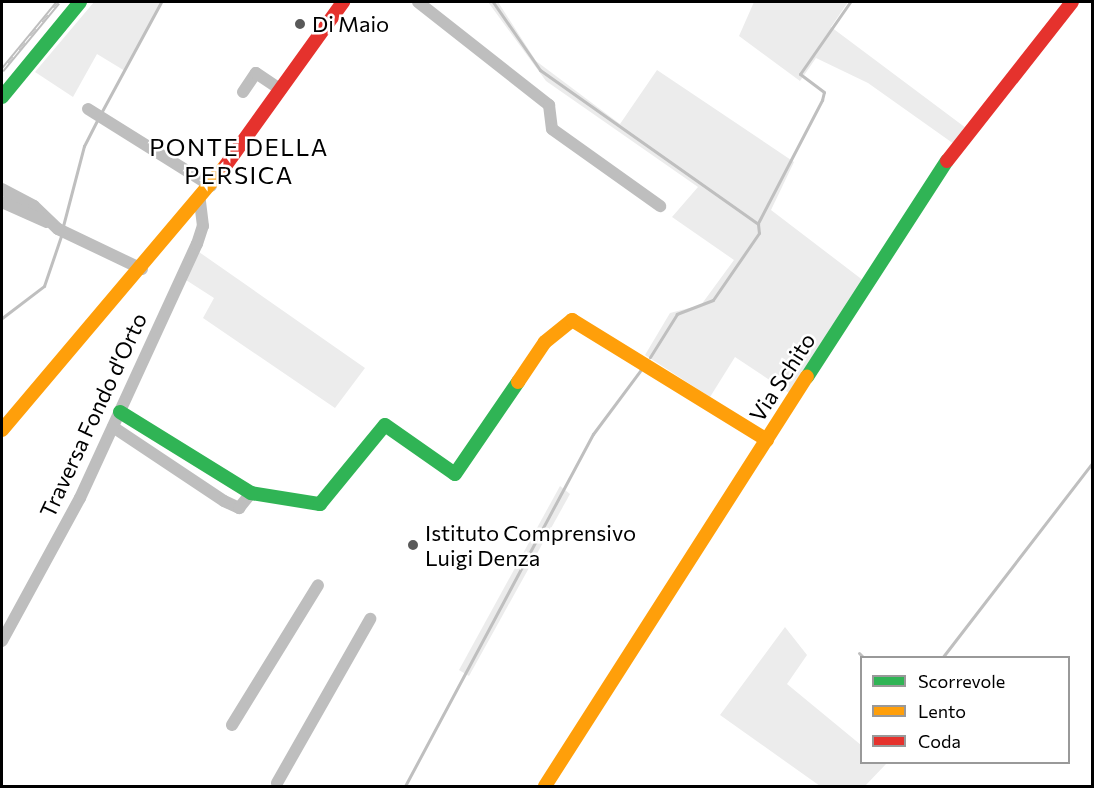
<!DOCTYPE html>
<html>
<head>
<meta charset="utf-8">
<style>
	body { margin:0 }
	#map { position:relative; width:1094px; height:788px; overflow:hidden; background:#fff; font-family:Commissioner,sans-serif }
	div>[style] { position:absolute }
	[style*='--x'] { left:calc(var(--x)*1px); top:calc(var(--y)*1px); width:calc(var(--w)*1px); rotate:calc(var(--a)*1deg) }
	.green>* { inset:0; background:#ececec }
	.stream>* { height:3px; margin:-1.5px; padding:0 1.5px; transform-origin:1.5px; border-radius:1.5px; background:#bfbfbf }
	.street>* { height:12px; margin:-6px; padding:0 6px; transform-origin:6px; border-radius:6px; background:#bebebe }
	.fast>* { height:14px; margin:-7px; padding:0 7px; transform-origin:7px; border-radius:7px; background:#30b455 }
	.slow>* { height:14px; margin:-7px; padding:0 7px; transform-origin:7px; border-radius:7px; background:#ff9f0a }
	.jam>* { height:14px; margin:-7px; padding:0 7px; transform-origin:7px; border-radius:7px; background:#e5322d }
	.rail>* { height:5px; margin-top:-2.5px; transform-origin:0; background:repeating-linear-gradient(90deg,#fff 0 9px,#bebebe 0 18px); box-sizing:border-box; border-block:2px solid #bebebe }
	.dots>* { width:16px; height:16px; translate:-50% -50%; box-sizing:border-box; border:3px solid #fff; border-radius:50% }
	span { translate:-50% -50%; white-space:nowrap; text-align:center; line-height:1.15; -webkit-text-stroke:5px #fff; paint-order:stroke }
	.poi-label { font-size:22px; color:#000 }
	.left { translate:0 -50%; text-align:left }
	.street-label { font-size:22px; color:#000 }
	.neighbourhood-label { font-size:24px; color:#000; letter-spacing:1.5px }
	.frame { position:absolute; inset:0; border:3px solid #000; pointer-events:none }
	.legend { position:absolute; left:860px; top:656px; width:210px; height:108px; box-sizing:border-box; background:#fff; border:2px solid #999; margin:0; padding:8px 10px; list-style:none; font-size:18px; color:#000 }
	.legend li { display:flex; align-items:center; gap:12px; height:30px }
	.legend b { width:30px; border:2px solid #999 }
</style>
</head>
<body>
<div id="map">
	<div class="green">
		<div style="clip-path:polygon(94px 2px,161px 2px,125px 71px,97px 54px,73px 97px,35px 72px)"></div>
		<div style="clip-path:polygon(488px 2px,498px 2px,536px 61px,620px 124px,657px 70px,794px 162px,771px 210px,864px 281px,792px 395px,735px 357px,710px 397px,645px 355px,670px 313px,701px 305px,734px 260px,672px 217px,698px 187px,546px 81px)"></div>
		<div style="clip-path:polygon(754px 2px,848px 2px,831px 27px,966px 128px,954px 144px,868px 83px,816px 58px,800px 81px,739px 36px)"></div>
		<div style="clip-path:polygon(199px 252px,365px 368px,335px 408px,203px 318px,214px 298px,186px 280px)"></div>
		<div style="clip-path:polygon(560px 486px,570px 494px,469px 676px,459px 670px)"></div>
		<div style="clip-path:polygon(785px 627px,807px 655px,787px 684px,861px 745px,862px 762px,886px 764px,865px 786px,820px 786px,720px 715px)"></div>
	</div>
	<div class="stream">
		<div style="--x:493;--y:2;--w:83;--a:55.3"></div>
		<div style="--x:540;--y:70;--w:267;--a:35.2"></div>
		<div style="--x:758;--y:224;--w:9;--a:84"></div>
		<div style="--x:759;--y:233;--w:81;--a:124.5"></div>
		<div style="--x:713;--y:300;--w:39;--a:159"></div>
		<div style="--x:677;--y:314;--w:51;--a:122.1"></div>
		<div style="--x:101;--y:113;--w:126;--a:-61.6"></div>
		<div style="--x:758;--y:223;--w:139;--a:-62.5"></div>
		<div style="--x:822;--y:100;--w:8;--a:-76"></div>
		<div style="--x:824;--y:92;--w:30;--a:-143"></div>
		<div style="--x:800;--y:74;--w:88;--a:-55.2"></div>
		<div style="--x:63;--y:226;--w:83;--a:-75.3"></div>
		<div style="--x:84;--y:146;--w:30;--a:-63"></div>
		<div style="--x:2;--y:318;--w:53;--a:-37.3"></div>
		<div style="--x:44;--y:286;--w:53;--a:-71.2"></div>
		<div style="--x:859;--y:653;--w:7;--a:45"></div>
		<div style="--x:942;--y:658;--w:246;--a:-52.4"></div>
		<div style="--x:405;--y:786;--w:399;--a:-61.9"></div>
		<div style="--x:593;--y:434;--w:84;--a:-53.3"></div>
	</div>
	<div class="street">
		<div style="--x:418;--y:2;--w:167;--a:38.2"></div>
		<div style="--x:549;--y:105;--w:24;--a:83"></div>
		<div style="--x:552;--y:129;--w:133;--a:35.5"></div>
		<div style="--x:243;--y:92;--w:23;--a:-56"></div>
		<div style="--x:256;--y:73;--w:30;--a:34"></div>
		<div style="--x:88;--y:109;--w:145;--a:32"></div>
		<div style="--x:2;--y:189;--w:36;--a:28"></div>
		<div style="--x:34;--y:206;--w:33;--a:44"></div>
		<div style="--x:58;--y:229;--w:93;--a:25.5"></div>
		<div style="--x:2;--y:202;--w:49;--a:24"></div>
		<div style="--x:113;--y:427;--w:133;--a:33.7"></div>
		<div style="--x:224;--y:501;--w:17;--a:25"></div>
		<div style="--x:239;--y:508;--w:19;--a:-51"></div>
		<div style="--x:2;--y:641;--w:163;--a:-61.4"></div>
		<div style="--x:80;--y:498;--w:280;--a:-65.3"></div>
		<div style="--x:197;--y:244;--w:19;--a:-72"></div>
		<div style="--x:203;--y:226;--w:26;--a:-97"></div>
		<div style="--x:232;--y:725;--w:164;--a:-58.4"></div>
		<div style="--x:277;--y:783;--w:189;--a:-60.4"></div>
	</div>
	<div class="fast">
		<div style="--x:2;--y:97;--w:123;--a:-50.6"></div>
		<div style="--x:807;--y:377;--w:257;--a:-57.1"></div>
		<div style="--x:120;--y:412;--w:154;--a:31.7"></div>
		<div style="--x:251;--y:493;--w:70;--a:9.1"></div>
		<div style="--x:320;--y:504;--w:102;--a:-50.6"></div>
		<div style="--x:385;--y:425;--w:85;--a:35"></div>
		<div style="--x:455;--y:474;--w:112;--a:-55.6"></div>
	</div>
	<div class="slow">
		<div style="--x:518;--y:382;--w:48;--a:-56"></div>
		<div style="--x:545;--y:342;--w:35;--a:-39"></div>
		<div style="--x:572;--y:320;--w:229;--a:31.6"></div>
		<div style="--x:2;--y:430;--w:347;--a:-49.8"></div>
		<div style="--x:545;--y:786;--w:486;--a:-57.4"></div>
	</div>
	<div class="jam">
		<div style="--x:947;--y:161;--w:202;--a:-51.8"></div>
		<div style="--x:226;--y:165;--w:201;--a:-54.3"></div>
	</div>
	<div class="rail">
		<div style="--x:2;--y:70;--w:88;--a:-50.5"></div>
	</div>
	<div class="dots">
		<div style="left:300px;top:24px;background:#595959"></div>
		<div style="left:413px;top:545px;background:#595959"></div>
	</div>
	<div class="poi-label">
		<span class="left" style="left:312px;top:24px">Di Maio</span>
		<span class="left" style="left:425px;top:545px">Istituto Comprensivo<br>Luigi Denza</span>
	</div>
	<div class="street-label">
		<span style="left:782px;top:377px;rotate:-57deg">Via Schito</span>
		<span style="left:93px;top:415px;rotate:-65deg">Traversa Fondo d'Orto</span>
	</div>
	<div class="neighbourhood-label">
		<span style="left:239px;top:161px">PONTE DELLA<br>PERSICA</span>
	</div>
	<div class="frame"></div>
	<ul class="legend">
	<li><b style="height:8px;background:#30b455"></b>Scorrevole</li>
	<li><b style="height:8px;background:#ff9f0a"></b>Lento</li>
	<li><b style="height:8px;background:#e5322d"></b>Coda</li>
	</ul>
</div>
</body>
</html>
